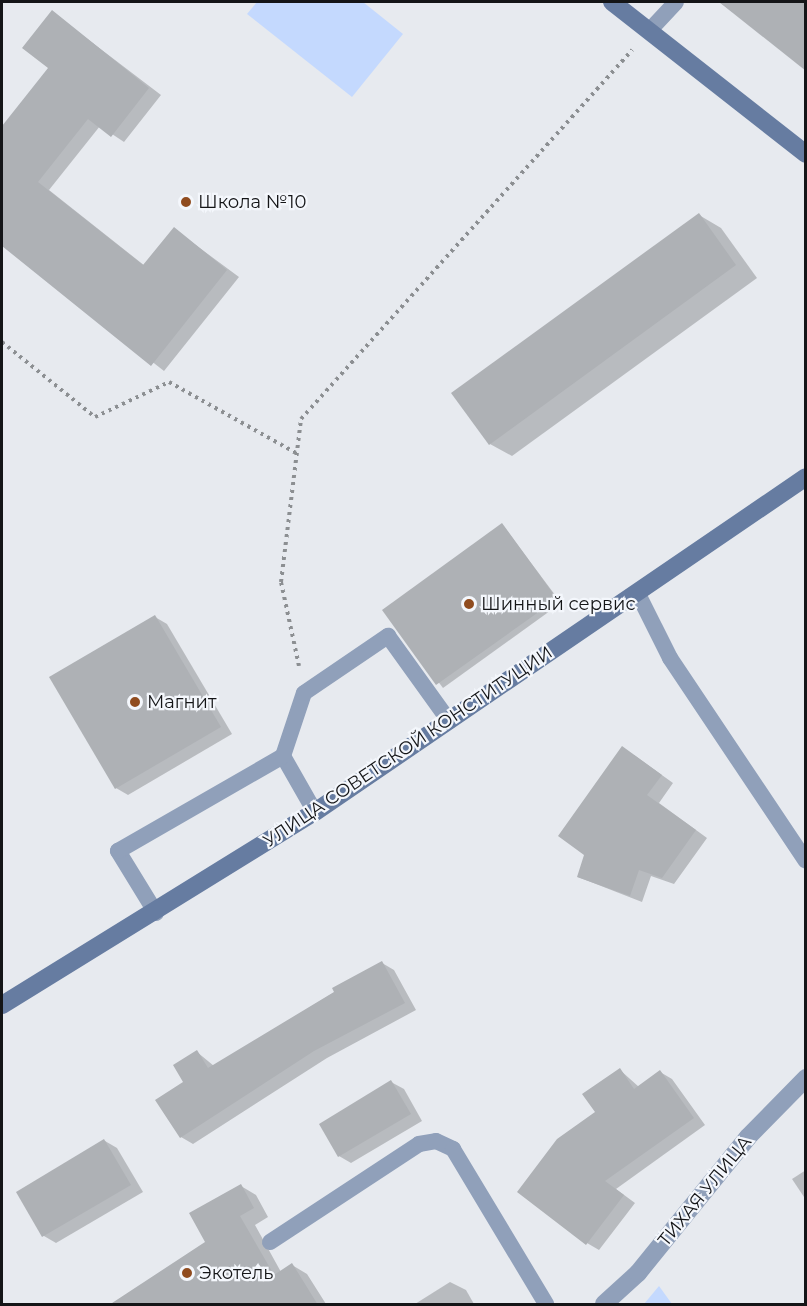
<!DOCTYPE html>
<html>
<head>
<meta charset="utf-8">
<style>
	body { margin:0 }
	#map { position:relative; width:807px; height:1306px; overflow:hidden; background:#e7eaef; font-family:Montserrat,sans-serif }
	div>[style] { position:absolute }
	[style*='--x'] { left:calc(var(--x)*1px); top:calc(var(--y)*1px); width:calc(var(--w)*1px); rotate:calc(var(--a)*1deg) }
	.green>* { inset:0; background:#c4d9fe }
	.shadow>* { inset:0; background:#0003 }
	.building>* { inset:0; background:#aeb1b5 }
	.path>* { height:4px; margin-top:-2px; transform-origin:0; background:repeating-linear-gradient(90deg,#8c8f92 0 3px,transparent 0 7.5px) }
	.lane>* { height:16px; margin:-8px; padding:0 8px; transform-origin:8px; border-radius:8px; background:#90a0ba }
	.street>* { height:18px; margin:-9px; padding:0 9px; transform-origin:9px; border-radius:9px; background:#90a0ba }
	.secondary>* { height:18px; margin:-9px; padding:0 9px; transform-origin:9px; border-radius:9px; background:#667ca1 }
	.dots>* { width:16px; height:16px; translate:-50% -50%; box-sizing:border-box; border:3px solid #f4f7fc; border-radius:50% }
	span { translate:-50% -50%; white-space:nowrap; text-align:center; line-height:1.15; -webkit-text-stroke:4.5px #f4f7fc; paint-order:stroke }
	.poi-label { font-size:18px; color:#141517 }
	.left { translate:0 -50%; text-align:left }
	.street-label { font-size:18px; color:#141517 }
	.frame { position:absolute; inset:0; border:3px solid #141517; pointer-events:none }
</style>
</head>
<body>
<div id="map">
	<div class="green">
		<div style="clip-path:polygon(257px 2px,363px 2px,403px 34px,352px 97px,247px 14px)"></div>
		<div style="clip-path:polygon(659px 1286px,672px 1304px,644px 1304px)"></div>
	</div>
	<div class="shadow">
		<div style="clip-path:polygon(719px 2px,806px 2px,806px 66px)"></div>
		<div style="clip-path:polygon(52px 12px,161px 95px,124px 142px,100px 126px,49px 190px,145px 266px,174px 229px,239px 277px,164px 371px,2px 244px,2px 129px,50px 68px)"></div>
		<div style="clip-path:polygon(699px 215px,721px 228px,757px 278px,512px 456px,490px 444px)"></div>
		<div style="clip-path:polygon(502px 524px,561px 603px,443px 688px,384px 610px)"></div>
		<div style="clip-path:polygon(155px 617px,167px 624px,232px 734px,128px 795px,116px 788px)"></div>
		<div style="clip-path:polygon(634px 755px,673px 783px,659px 803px,707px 838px,674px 884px,651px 876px,642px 902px,578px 877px)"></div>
		<div style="clip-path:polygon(382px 963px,394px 970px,416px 1010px,327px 1058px,193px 1144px,181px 1137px,185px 1083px,197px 1052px,214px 1066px)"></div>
		<div style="clip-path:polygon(620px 1070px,639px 1087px,660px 1072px,672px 1079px,705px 1125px,616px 1189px,635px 1203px,599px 1250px,587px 1243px,597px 1112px)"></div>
		<div style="clip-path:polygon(391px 1082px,404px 1089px,422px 1121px,351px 1163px,339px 1156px)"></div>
		<div style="clip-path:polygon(105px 1141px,117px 1148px,143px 1192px,56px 1243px,44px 1236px,18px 1192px)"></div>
		<div style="clip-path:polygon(806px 1170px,806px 1200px,792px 1179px)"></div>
		<div style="clip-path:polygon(241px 1186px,256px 1195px,268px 1217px,255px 1225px,281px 1272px,292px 1265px,307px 1274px,326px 1304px,112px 1304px,207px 1243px)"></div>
		<div style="clip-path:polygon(450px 1282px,466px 1290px,474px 1304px,415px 1304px)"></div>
	</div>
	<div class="building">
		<div style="clip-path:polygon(719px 2px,806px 2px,806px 71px)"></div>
		<div style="clip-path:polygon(52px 10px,149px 88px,111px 137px,88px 119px,38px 182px,143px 265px,174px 227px,227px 270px,151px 366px,2px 246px,2px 126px,48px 68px,22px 48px)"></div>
		<div style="clip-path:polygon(699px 213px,736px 265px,489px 445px,451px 393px)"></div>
		<div style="clip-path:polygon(502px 523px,557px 599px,436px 685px,382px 610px)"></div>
		<div style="clip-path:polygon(155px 615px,221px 727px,115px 789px,49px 677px)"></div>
		<div style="clip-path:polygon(622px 746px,662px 775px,647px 795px,696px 830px,662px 878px,639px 870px,630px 896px,577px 877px,584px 855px,558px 836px)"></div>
		<div style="clip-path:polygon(382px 961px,405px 1003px,314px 1051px,180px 1138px,155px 1100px,183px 1082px,173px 1065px,197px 1050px,208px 1068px,334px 992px,332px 988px)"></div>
		<div style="clip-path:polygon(620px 1068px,634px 1089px,660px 1070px,694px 1118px,605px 1181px,624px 1195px,586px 1245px,517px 1192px,557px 1139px,595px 1112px,582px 1094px)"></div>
		<div style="clip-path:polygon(391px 1080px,411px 1114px,338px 1157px,319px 1124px)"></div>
		<div style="clip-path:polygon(104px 1139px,131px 1185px,42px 1237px,16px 1192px)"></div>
		<div style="clip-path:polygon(241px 1184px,254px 1208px,240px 1216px,274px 1275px,292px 1263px,318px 1305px,109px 1305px,205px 1242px,189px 1213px)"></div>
	</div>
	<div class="path">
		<div style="--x:2;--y:342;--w:119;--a:38.9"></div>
		<div style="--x:95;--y:417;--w:82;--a:-25.3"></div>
		<div style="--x:169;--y:382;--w:145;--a:29.2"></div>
		<div style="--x:299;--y:666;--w:86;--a:-102.1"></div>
		<div style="--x:281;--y:582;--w:164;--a:-83"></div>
		<div style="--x:301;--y:419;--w:496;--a:-48.1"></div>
	</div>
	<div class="lane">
		<div style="--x:650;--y:30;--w:38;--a:-47"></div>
		<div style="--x:637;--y:592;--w:74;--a:63.4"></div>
		<div style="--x:670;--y:658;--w:244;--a:56.2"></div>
		<div style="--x:283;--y:756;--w:64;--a:60.3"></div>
		<div style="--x:156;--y:913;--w:73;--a:-121.5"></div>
		<div style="--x:118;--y:851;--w:190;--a:-29.9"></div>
		<div style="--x:283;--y:756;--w:66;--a:-71.6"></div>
		<div style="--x:304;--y:693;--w:102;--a:-34.2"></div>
		<div style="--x:388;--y:636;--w:105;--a:54.3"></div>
		<div style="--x:270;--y:1242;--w:178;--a:-33.3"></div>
		<div style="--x:419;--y:1144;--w:17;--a:-10"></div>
		<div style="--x:436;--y:1141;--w:19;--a:25"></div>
		<div style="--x:453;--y:1149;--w:181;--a:59"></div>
	</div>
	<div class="street">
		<div style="--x:604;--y:1304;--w:46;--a:-42.4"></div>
		<div style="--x:638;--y:1273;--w:175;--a:-51"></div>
		<div style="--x:748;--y:1137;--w:83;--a:-45.5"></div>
	</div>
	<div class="secondary">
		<div style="--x:612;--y:2;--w:246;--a:38.1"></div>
		<div style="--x:2;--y:1005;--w:368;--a:-31.7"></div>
		<div style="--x:315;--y:812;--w:594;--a:-34.3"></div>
	</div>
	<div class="dots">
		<div style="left:186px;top:202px;background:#904c1f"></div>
		<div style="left:469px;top:604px;background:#904c1f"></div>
		<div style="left:135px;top:702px;background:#904c1f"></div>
		<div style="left:187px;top:1273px;background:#904c1f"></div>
	</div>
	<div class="poi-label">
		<span class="left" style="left:198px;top:202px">Школа №10</span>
		<span class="left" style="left:481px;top:604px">Шинный сервис</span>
		<span class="left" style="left:147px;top:702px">Магнит</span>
		<span class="left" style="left:199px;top:1273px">Экотель</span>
	</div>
	<div class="street-label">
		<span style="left:408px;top:747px;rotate:-34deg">УЛИЦА СОВЕТСКОЙ КОНСТИТУЦИИ</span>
		<span style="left:705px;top:1191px;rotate:-51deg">ТИХАЯ УЛИЦА</span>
	</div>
	<div class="frame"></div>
</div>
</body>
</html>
